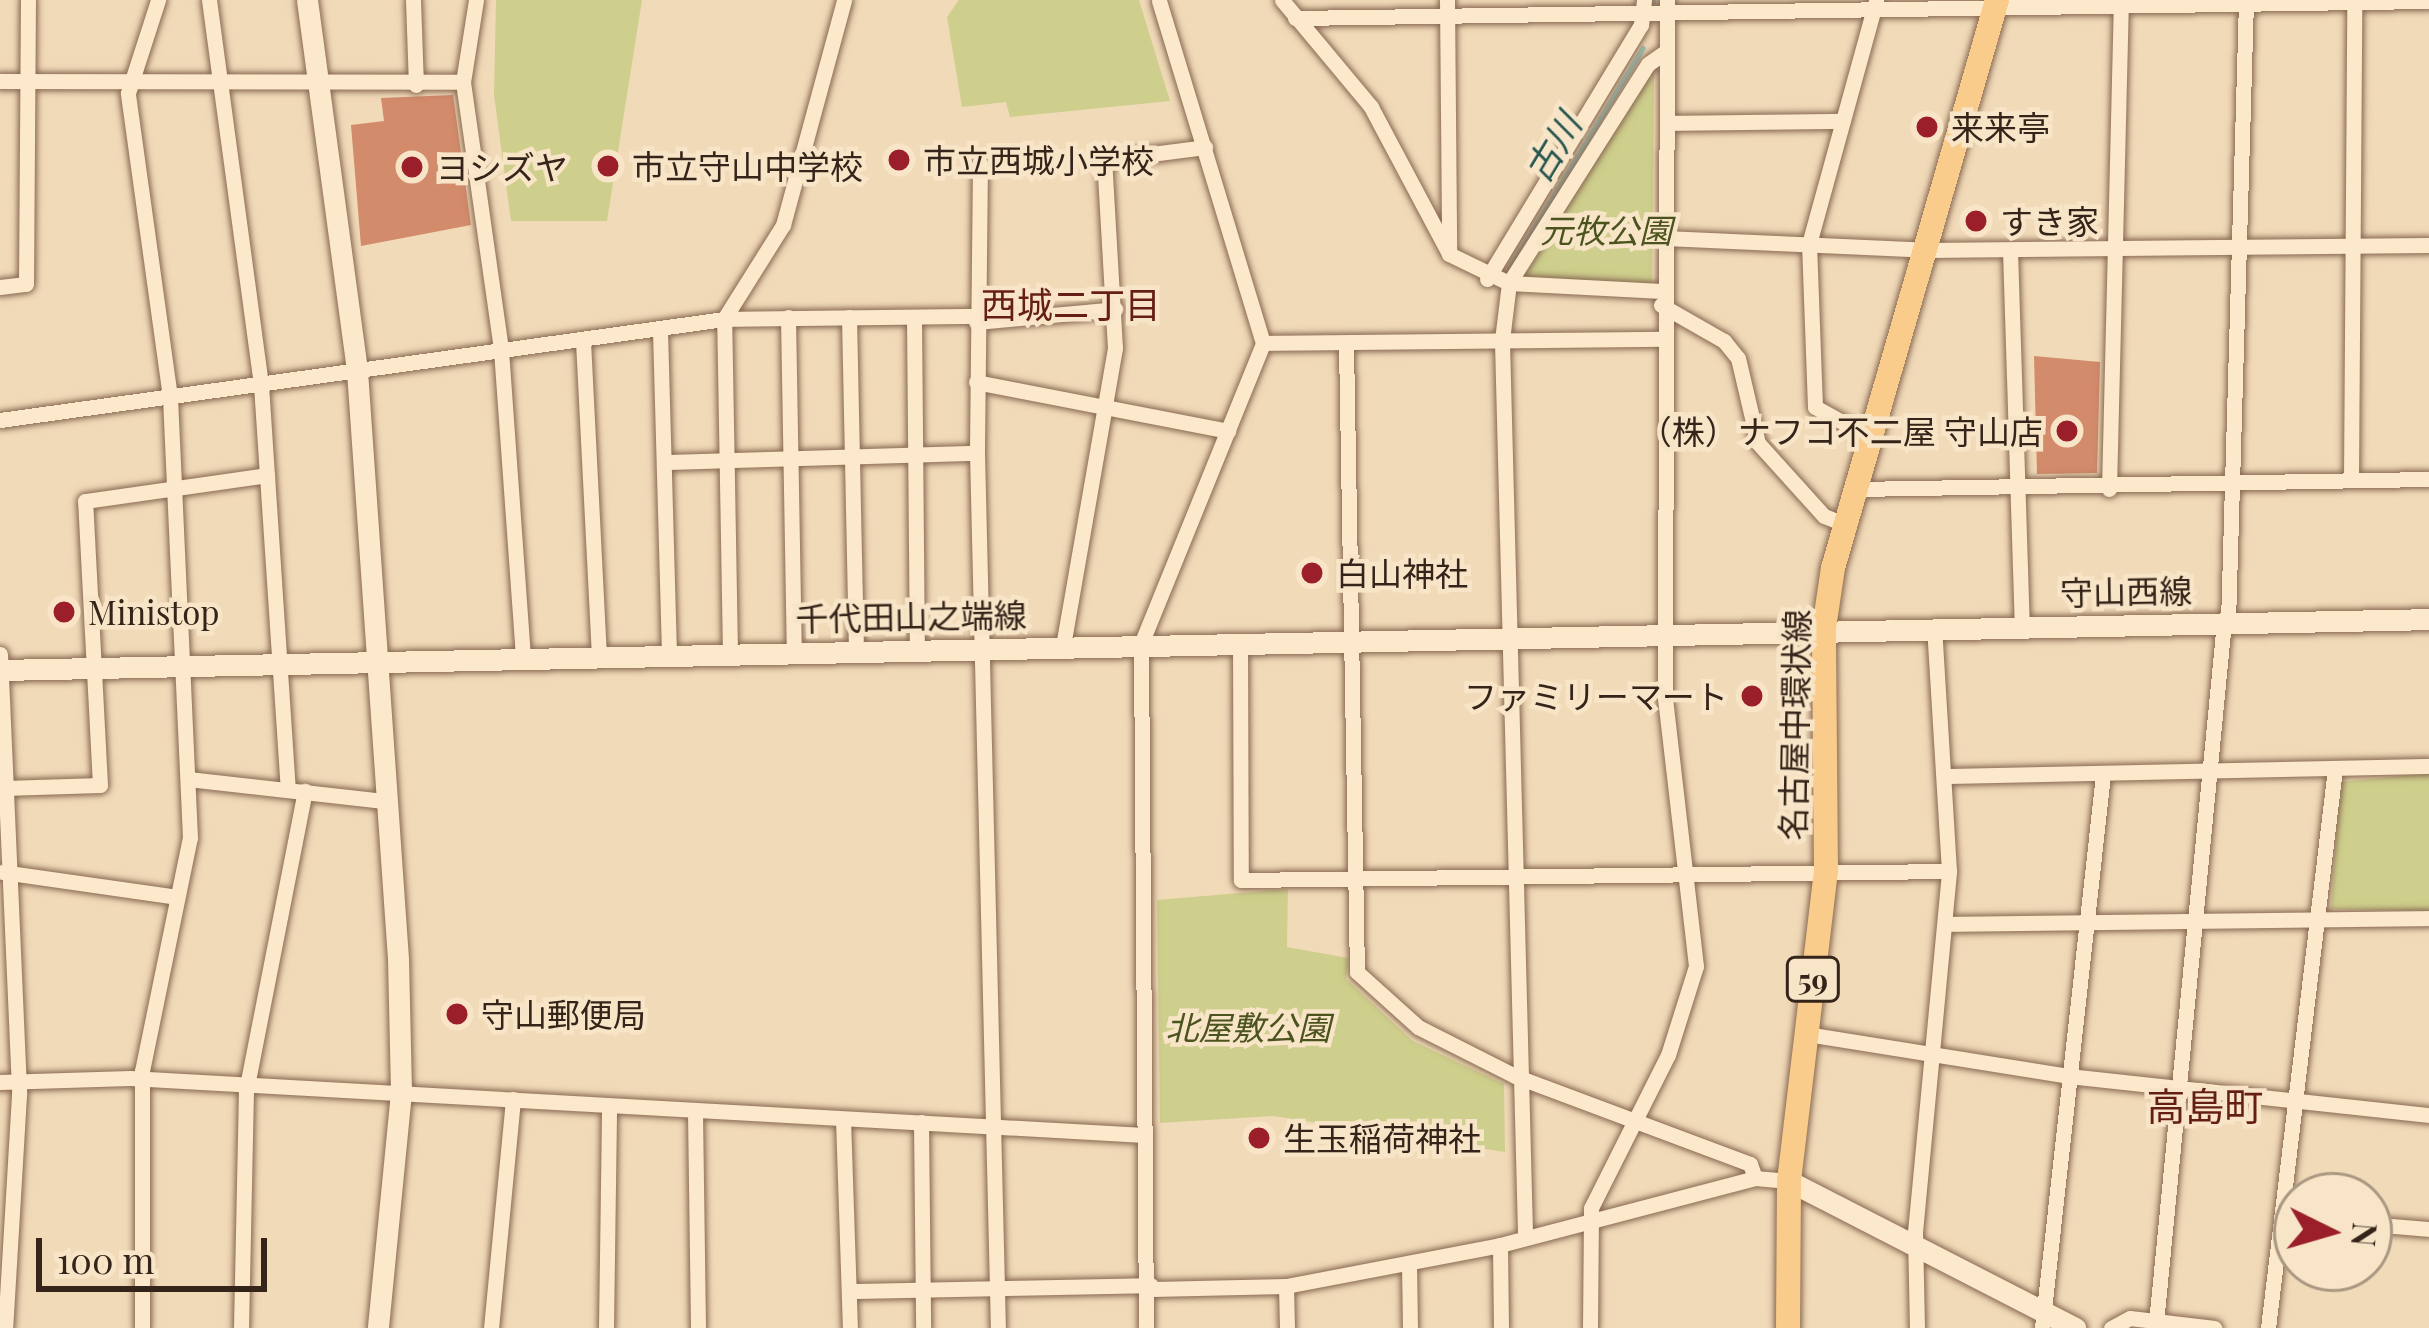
<!DOCTYPE html>
<html>
<head>
<meta charset="utf-8">
<style>
	body { margin:0 }
	#map { position:relative; width:2429px; height:1328px; overflow:hidden; background:#f1dab8; font-family:"Playfair Display","Noto Sans JP",serif }
	div>[style] { position:absolute }
	[style*='--x'] { left:calc(var(--x)*1px); top:calc(var(--y)*1px); width:calc(var(--w)*1px); rotate:calc(var(--a)*1deg) }
	.green>* { inset:0; background:#cecf8c }
	.stream>* { height:4.5px; margin:-2.25px; padding:0 2.25px; transform-origin:2.25px; border-radius:2.25px; background:#9ec0b3 }
	.building>* { inset:0; background:#d28b6b }
	.roads { filter:drop-shadow(0 0 3px #886952) drop-shadow(0 0 3px #886952) }
	.street>* { height:15px; margin:-7.5px; padding:0 7.5px; transform-origin:7.5px; border-radius:7.5px; background:#fce8cb }
	.secondary>* { height:21px; margin:-10.5px; padding:0 10.5px; transform-origin:10.5px; border-radius:10.5px; background:#fce8cb }
	.primary>* { height:24px; margin:-12px; padding:0 12px; transform-origin:12px; border-radius:12px; background:#f9cc8b }
	.dots>* { width:33px; height:33px; translate:-50% -50%; box-sizing:border-box; border:6px solid #f8e5c8; border-radius:50% }
	span { translate:-50% -50%; white-space:nowrap; text-align:center; line-height:1.15; -webkit-text-stroke:9px #f8e5c8; paint-order:stroke }
	.shield-label span { padding:3px 9px; background:#f8e5c8; border:3px solid; border-radius:9px; -webkit-text-stroke-width:0 }
	.shield-label { font-size:30px; color:#352419; font-weight:700 }
	.poi-label { font-size:33px; color:#352419 }
	.left { translate:0 -50%; text-align:left }
	.right { translate:-100% -50%; text-align:right }
	.park-label { font-size:33px; color:#4b531e; font-style:italic }
	.street-label { font-size:33px; color:#352419 }
	.water-label { font-size:36px; color:#27574f; font-style:italic }
	.neighbourhood-label { font-size:36px; color:#651e15 }
	.quarter-label { font-size:39px; color:#651e15 }
	.north { position:absolute; left:2273px; top:1172px; width:120px; height:120px; box-sizing:border-box; background:#f8e5c8; border:3px solid #aa9882; border-radius:50%; rotate:95deg; font-size:33px; font-weight:700; line-height:48px; text-align:center; color:#352419 }
	.north::after { content:''; display:block; margin:auto; width:42px; height:54px; background:#9b1e2b; clip-path:polygon(50% 0,100% 100%,50% 72%,0 100%) }
	.scale { position:absolute; left:36px; top:1238px; width:231px; height:54px; box-sizing:border-box; border:6px solid #352419; border-top:0; padding-left:15px; font-size:36px; line-height:42px; white-space:nowrap; color:#352419; -webkit-text-stroke:9px #f8e5c8; paint-order:stroke }
</style>
</head>
<body>
<div id="map">
	<div class="green">
		<div style="clip-path:polygon(496px 0,642px 0,607px 221px,511px 221px,494px 95px)"></div>
		<div style="clip-path:polygon(959px 0,1139px 0,1170px 101px,1010px 117px,1006px 102px,962px 107px,947px 17px)"></div>
		<div style="clip-path:polygon(1654px 71px,1652px 285px,1523px 279px,1646px 74px)"></div>
		<div style="clip-path:polygon(2429px 773px,2429px 911px,2331px 909px,2340px 782px)"></div>
		<div style="clip-path:polygon(1288px 889px,1287px 947px,1348px 958px,1346px 979px,1413px 1041px,1504px 1084px,1505px 1152px,1273px 1116px,1160px 1123px,1157px 900px)"></div>
	</div>
	<div class="stream">
		<div style="--x:1654;--y:0;--w:1;--a:90"></div>
		<div style="--x:1509;--y:269;--w:258;--a:-58.8"></div>
	</div>
	<div class="building">
		<div style="clip-path:polygon(453px 95px,471px 225px,361px 246px,351px 125px,384px 121px,381px 98px)"></div>
		<div style="clip-path:polygon(2034px 356px,2100px 362px,2097px 473px,2037px 474px)"></div>
	</div>
	<div class="roads">
		<div class="street">
			<div style="--x:209;--y:0;--w:388;--a:82.3"></div>
			<div style="--x:261;--y:385;--w:405;--a:86.2"></div>
			<div style="--x:413;--y:0;--w:85;--a:88"></div>
			<div style="--x:476;--y:0;--w:83;--a:99"></div>
			<div style="--x:463;--y:82;--w:271;--a:81.9"></div>
			<div style="--x:501;--y:350;--w:309;--a:85.9"></div>
			<div style="--x:1282;--y:0;--w:139;--a:50.2"></div>
			<div style="--x:1371;--y:107;--w:166;--a:62"></div>
			<div style="--x:1449;--y:254;--w:67;--a:25.8"></div>
			<div style="--x:1509;--y:283;--w:153;--a:3"></div>
			<div style="--x:1447;--y:0;--w:254;--a:89.5"></div>
			<div style="--x:1295;--y:18;--w:1134;--a:-0.86"></div>
			<div style="--x:0;--y:81;--w:463;--a:0.1"></div>
			<div style="--x:1667;--y:123;--w:176;--a:-0.7"></div>
			<div style="--x:980;--y:163;--w:290;--a:90.6"></div>
			<div style="--x:977;--y:453;--w:875;--a:88.63"></div>
			<div style="--x:1665;--y:238;--w:261;--a:2.6"></div>
			<div style="--x:1926;--y:250;--w:503;--a:-0.57"></div>
			<div style="--x:2010;--y:250;--w:376;--a:88.2"></div>
			<div style="--x:1487;--y:279;--w:297;--a:-58.8"></div>
			<div style="--x:1641;--y:25;--w:25;--a:-83"></div>
			<div style="--x:0;--y:287;--w:26;--a:-7"></div>
			<div style="--x:26;--y:284;--w:284;--a:-89.6"></div>
			<div style="--x:1661;--y:305;--w:73;--a:29.7"></div>
			<div style="--x:1724;--y:341;--w:22;--a:51"></div>
			<div style="--x:1738;--y:358;--w:87;--a:76.8"></div>
			<div style="--x:1758;--y:443;--w:98;--a:47.9"></div>
			<div style="--x:1824;--y:516;--w:22;--a:21"></div>
			<div style="--x:788;--y:317;--w:335;--a:89"></div>
			<div style="--x:849;--y:317;--w:334;--a:88.8"></div>
			<div style="--x:914;--y:317;--w:332;--a:89.5"></div>
			<div style="--x:976;--y:322;--w:140;--a:-5.3"></div>
			<div style="--x:660;--y:331;--w:324;--a:88.4"></div>
			<div style="--x:583;--y:341;--w:315;--a:87.1"></div>
			<div style="--x:1263;--y:343;--w:396;--a:-0.6"></div>
			<div style="--x:1346;--y:344;--w:628;--a:89"></div>
			<div style="--x:1357;--y:972;--w:82;--a:42"></div>
			<div style="--x:1418;--y:1027;--w:109;--a:26.8"></div>
			<div style="--x:1515;--y:1076;--w:251;--a:20.5"></div>
			<div style="--x:1750;--y:1164;--w:15;--a:70"></div>
			<div style="--x:976;--y:382;--w:257;--a:11"></div>
			<div style="--x:0;--y:420;--w:731;--a:-7.94"></div>
			<div style="--x:724;--y:319;--w:252;--a:-0.7"></div>
			<div style="--x:1871;--y:438;--w:64;--a:-151"></div>
			<div style="--x:1815;--y:407;--w:163;--a:-92.1"></div>
			<div style="--x:1809;--y:244;--w:253;--a:-74.6"></div>
			<div style="--x:667;--y:462;--w:310;--a:-1.7"></div>
			<div style="--x:2351;--y:480;--w:480;--a:-89.6"></div>
			<div style="--x:1856;--y:489;--w:573;--a:-1"></div>
			<div style="--x:2109;--y:489;--w:483;--a:-88.6"></div>
			<div style="--x:2228;--y:622;--w:622;--a:-88.34"></div>
			<div style="--x:1240;--y:642;--w:238;--a:89.8"></div>
			<div style="--x:1241;--y:880;--w:708;--a:-0.73"></div>
			<div style="--x:1063;--y:646;--w:303;--a:-80.1"></div>
			<div style="--x:1115;--y:348;--w:188;--a:-93.3"></div>
			<div style="--x:1104;--y:160;--w:102;--a:-7.3"></div>
			<div style="--x:730;--y:653;--w:334;--a:-91"></div>
			<div style="--x:724;--y:319;--w:111;--a:-57.9"></div>
			<div style="--x:783;--y:225;--w:233;--a:-74.8"></div>
			<div style="--x:0;--y:654;--w:441;--a:87.5"></div>
			<div style="--x:19;--y:1095;--w:233;--a:93.4"></div>
			<div style="--x:1944;--y:776;--w:485;--a:-1.2"></div>
			<div style="--x:188;--y:779;--w:197;--a:6.4"></div>
			<div style="--x:4;--y:788;--w:96;--a:-1.8"></div>
			<div style="--x:100;--y:785;--w:284;--a:-93"></div>
			<div style="--x:85;--y:501;--w:184;--a:-8.1"></div>
			<div style="--x:2;--y:872;--w:177;--a:8.1"></div>
			<div style="--x:1946;--y:924;--w:483;--a:-0.7"></div>
			<div style="--x:1807;--y:1034;--w:265;--a:9.1"></div>
			<div style="--x:2069;--y:1076;--w:362;--a:6.2"></div>
			<div style="--x:0;--y:1082;--w:130;--a:-1.8"></div>
			<div style="--x:130;--y:1078;--w:1016;--a:3.22"></div>
			<div style="--x:695;--y:1112;--w:216;--a:89.2"></div>
			<div style="--x:843;--y:1119;--w:209;--a:88.1"></div>
			<div style="--x:921;--y:1122;--w:206;--a:89.4"></div>
			<div style="--x:2369;--y:1224;--w:60;--a:4.8"></div>
			<div style="--x:1525;--y:1232;--w:892;--a:-91.48"></div>
			<div style="--x:1502;--y:340;--w:57;--a:-83"></div>
			<div style="--x:1509;--y:283;--w:259;--a:-57.6"></div>
			<div style="--x:1648;--y:64;--w:21;--a:-35"></div>
			<div style="--x:1500;--y:1245;--w:83;--a:89.3"></div>
			<div style="--x:1409;--y:1264;--w:64;--a:89.1"></div>
			<div style="--x:1286;--y:1286;--w:42;--a:88.6"></div>
			<div style="--x:1152;--y:1289;--w:134;--a:-1.3"></div>
			<div style="--x:1286;--y:1286;--w:218;--a:-10.8"></div>
			<div style="--x:1500;--y:1245;--w:264;--a:-14.7"></div>
			<div style="--x:1755;--y:1178;--w:34;--a:5"></div>
			<div style="--x:850;--y:1291;--w:301;--a:-1.1"></div>
			<div style="--x:2156;--y:1323;--w:704;--a:-84.46"></div>
			<div style="--x:142;--y:1328;--w:257;--a:-90"></div>
			<div style="--x:142;--y:1071;--w:238;--a:-78.4"></div>
			<div style="--x:190;--y:838;--w:441;--a:-92.6"></div>
			<div style="--x:170;--y:397;--w:307;--a:-97.9"></div>
			<div style="--x:128;--y:93;--w:98;--a:-72.1"></div>
			<div style="--x:241;--y:1328;--w:237;--a:-88.8"></div>
			<div style="--x:246;--y:1091;--w:306;--a:-78.9"></div>
			<div style="--x:491;--y:1328;--w:230;--a:-84.5"></div>
			<div style="--x:606;--y:1328;--w:222;--a:-89.2"></div>
			<div style="--x:1146;--y:1328;--w:684;--a:-90.42"></div>
			<div style="--x:1141;--y:644;--w:325;--a:-67.9"></div>
			<div style="--x:1263;--y:343;--w:358;--a:-106.9"></div>
			<div style="--x:1590;--y:1328;--w:120;--a:-89.5"></div>
			<div style="--x:1591;--y:1208;--w:171;--a:-63.3"></div>
			<div style="--x:1668;--y:1055;--w:93;--a:-72.5"></div>
			<div style="--x:1696;--y:966;--w:271;--a:-96.6"></div>
			<div style="--x:1665;--y:697;--w:697;--a:-89.84"></div>
			<div style="--x:1917;--y:1328;--w:96;--a:-91.2"></div>
			<div style="--x:1915;--y:1232;--w:363;--a:-84.6"></div>
			<div style="--x:1949;--y:871;--w:244;--a:-93.5"></div>
			<div style="--x:2042;--y:1328;--w:556;--a:-83.71"></div>
			<div style="--x:2111;--y:1328;--w:21;--a:-28"></div>
			<div style="--x:2130;--y:1318;--w:85;--a:6.8"></div>
			<div style="--x:2268;--y:1328;--w:563;--a:-83.17"></div>
		</div>
		<div class="secondary">
			<div style="--x:307;--y:0;--w:374;--a:82.3"></div>
			<div style="--x:357;--y:371;--w:589;--a:86.01"></div>
			<div style="--x:398;--y:959;--w:133;--a:88.7"></div>
			<div style="--x:401;--y:1092;--w:237;--a:95.6"></div>
			<div style="--x:0;--y:670;--w:2430;--a:-1.2"></div>
			<div style="--x:1789;--y:1181;--w:322;--a:27.2"></div>
		</div>
		<div class="primary">
			<div style="--x:1788;--y:1328;--w:147;--a:-89.6"></div>
			<div style="--x:1789;--y:1181;--w:313;--a:-83.2"></div>
			<div style="--x:1826;--y:870;--w:242;--a:-90.5"></div>
			<div style="--x:1824;--y:628;--w:61;--a:-81.5"></div>
			<div style="--x:1833;--y:568;--w:591;--a:-73.89"></div>
		</div>
	</div>
	<div class="dots">
		<div style="left:1927px;top:127px;background:#9b1e2b"></div>
		<div style="left:899px;top:160px;background:#9b1e2b"></div>
		<div style="left:608px;top:166px;background:#9b1e2b"></div>
		<div style="left:412px;top:167px;background:#9b1e2b"></div>
		<div style="left:1976px;top:221px;background:#9b1e2b"></div>
		<div style="left:2067px;top:431px;background:#9b1e2b"></div>
		<div style="left:1312px;top:573px;background:#9b1e2b"></div>
		<div style="left:64px;top:612px;background:#9b1e2b"></div>
		<div style="left:1752px;top:696px;background:#9b1e2b"></div>
		<div style="left:457px;top:1014px;background:#9b1e2b"></div>
		<div style="left:1259px;top:1138px;background:#9b1e2b"></div>
	</div>
	<div class="shield-label">
		<span style="left:1813px;top:979px">59</span>
	</div>
	<div class="poi-label">
		<span class="left" style="left:1951px;top:127px">来来亭</span>
		<span class="left" style="left:923px;top:160px">市立西城小学校</span>
		<span class="left" style="left:632px;top:166px">市立守山中学校</span>
		<span class="left" style="left:436px;top:167px">ヨシズヤ</span>
		<span class="left" style="left:2000px;top:221px">すき家</span>
		<span class="right" style="left:2043px;top:431px">（株）ナフコ不二屋 守山店</span>
		<span class="left" style="left:1336px;top:573px">白山神社</span>
		<span class="left" style="left:88px;top:612px">Ministop</span>
		<span class="right" style="left:1728px;top:696px">ファミリーマート</span>
		<span class="left" style="left:481px;top:1014px">守山郵便局</span>
		<span class="left" style="left:1283px;top:1138px">生玉稲荷神社</span>
	</div>
	<div class="park-label">
		<span style="left:1606px;top:230px">元牧公園</span>
		<span style="left:1248px;top:1027px">北屋敷公園</span>
	</div>
	<div class="street-label">
		<span style="left:2126px;top:591px;rotate:-1deg">守山西線</span>
		<span style="left:911px;top:616px;rotate:-1deg">千代田山之端線</span>
		<span style="left:1794px;top:725px;rotate:-89deg">名古屋中環状線</span>
	</div>
	<div class="water-label">
		<span style="left:1552px;top:147px;rotate:-59deg">古川</span>
	</div>
	<div class="neighbourhood-label">
		<span style="left:1071px;top:304px">西城二丁目</span>
	</div>
	<div class="quarter-label">
		<span style="left:2205px;top:1105px">高島町</span>
	</div>
	<div class="north">N</div>
	<div class="scale">100 m</div>
</div>
</body>
</html>
